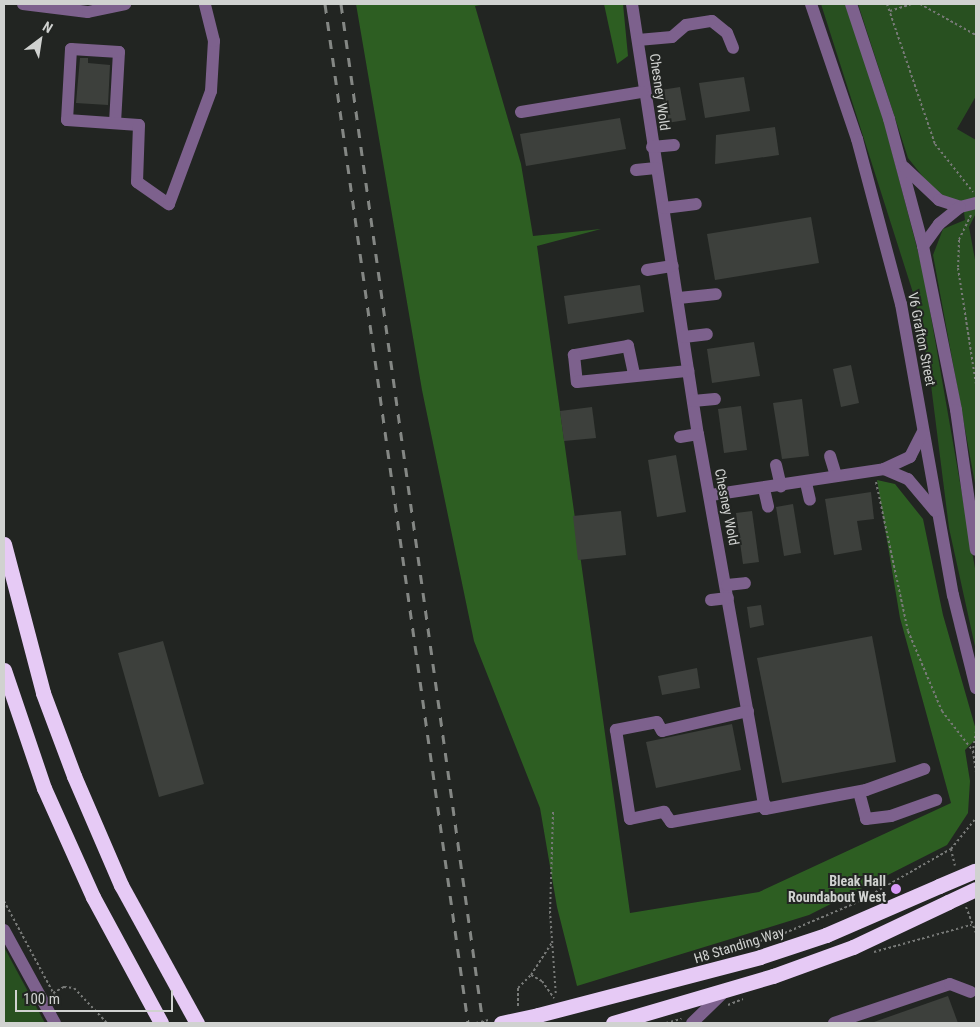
<!DOCTYPE html>
<html>
<head>
<meta charset="utf-8">
<style>
	body { margin:0 }
	#map { position:relative; width:980px; height:1027px; overflow:hidden; background:#222522; font-family:"Roboto Condensed",sans-serif }
	div>[style] { position:absolute }
	[style*='--x'] { left:calc(var(--x)*1px); top:calc(var(--y)*1px); width:calc(var(--w)*1px); rotate:calc(var(--a)*1deg) }
	.green>* { inset:0; background:#285020 }
	.forest>* { inset:0; background:#2d5e22 }
	.building>* { inset:0; background:#3d403c }
	.path>* { height:2px; margin-top:-1px; transform-origin:0; background:repeating-linear-gradient(90deg,#787a78 0 2.5px,transparent 0 5px) }
	.minor>* { height:12px; margin:-6px; padding:0 6px; transform-origin:6px; border-radius:6px; background:#7d618d }
	.highway>* { height:15px; margin:-7.5px; padding:0 7.5px; transform-origin:7.5px; border-radius:7.5px; background:#e6caf5 }
	.rail>* { height:3px; margin-top:-1.5px; transform-origin:0; background:repeating-linear-gradient(90deg,#848784 0 9px,transparent 0 18px) }
	.path-bridge>* { height:2px; margin-top:-1px; transform-origin:0; background:repeating-linear-gradient(90deg,#787a78 0 2.5px,transparent 0 5px) }
	.highway-bridge>* { height:15px; margin:-7.5px; padding:0 7.5px; transform-origin:7.5px; border-radius:7.5px; background:#e6caf5 }
	.dots>* { width:14px; height:14px; translate:-50% -50%; box-sizing:border-box; border:2px solid #222522; border-radius:50% }
	span { translate:-50% -50%; white-space:nowrap; text-align:center; line-height:1.15; -webkit-text-stroke:4px #222522; paint-order:stroke }
	.street-label { font-size:14px; color:#d0d2d0 }
	.poi-label { font-size:14px; color:#d0d2d0; font-weight:700 }
	.right { translate:-100% -50%; text-align:right }
	.frame { position:absolute; inset:0; border:5px solid #d0d2d0; pointer-events:none }
	.north { position:absolute; left:15px; top:15px; width:50px; height:50px; -webkit-text-stroke:4px #222522; paint-order:stroke; rotate:31deg; font-size:14px; font-weight:700; line-height:20px; text-align:center; color:#d0d2d0 }
	.north::after { content:''; display:block; margin:auto; width:18px; height:22px; background:#d0d2d0; clip-path:polygon(50% 0,100% 100%,50% 72%,0 100%) }
	.scale { position:absolute; left:15px; top:990px; width:158px; height:22px; box-sizing:border-box; border:2px solid #d0d2d0; border-top:0; padding-left:6px; font-size:15px; line-height:18px; white-space:nowrap; color:#d0d2d0; -webkit-text-stroke:4px #222522; paint-order:stroke }
</style>
</head>
<body>
<div id="map">
	<div class="green">
		<div style="clip-path:polygon(821px 4px,845px 4px,879px 102px,923px 271px,976px 574px,976px 651px,949px 528px,929px 369px,915px 299px)"></div>
		<div style="clip-path:polygon(858px 4px,976px 4px,976px 96px,957px 129px,976px 140px,976px 213px,969px 227px,976px 265px,976px 489px,933px 255px,943px 229px,965px 220px,963px 204px,939px 197px,908px 158px)"></div>
		<div style="clip-path:polygon(4px 947px,45px 1023px,4px 1023px)"></div>
	</div>
	<div class="forest">
		<div style="clip-path:polygon(356px 4px,487px 4px,475px 6px,521px 164px,533px 236px,601px 229px,537px 246px,630px 913px,759px 892px,951px 803px,900px 618px,877px 480px,895px 484px,923px 519px,943px 615px,976px 730px,976px 739px,965px 750px,970px 781px,968px 813px,947px 845px,809px 915px,577px 986px,557px 907px,540px 808px,474px 641px,422px 390px)"></div>
		<div style="clip-path:polygon(604px 4px,623px 4px,628px 56px,617px 64px)"></div>
	</div>
	<div class="building">
		<div style="clip-path:polygon(80px 58px,88px 58px,88px 63px,110px 65px,108px 105px,76px 103px)"></div>
		<div style="clip-path:polygon(744px 77px,750px 111px,705px 118px,699px 83px)"></div>
		<div style="clip-path:polygon(680px 87px,686px 120px,667px 123px,661px 90px)"></div>
		<div style="clip-path:polygon(620px 118px,626px 149px,526px 166px,520px 134px)"></div>
		<div style="clip-path:polygon(775px 127px,779px 155px,715px 164px,716px 135px)"></div>
		<div style="clip-path:polygon(811px 217px,819px 263px,715px 280px,707px 234px)"></div>
		<div style="clip-path:polygon(640px 285px,644px 312px,568px 324px,564px 296px)"></div>
		<div style="clip-path:polygon(754px 342px,760px 376px,712px 383px,707px 349px)"></div>
		<div style="clip-path:polygon(851px 365px,859px 403px,841px 407px,833px 369px)"></div>
		<div style="clip-path:polygon(802px 399px,809px 456px,782px 459px,773px 403px)"></div>
		<div style="clip-path:polygon(741px 406px,747px 450px,724px 453px,718px 409px)"></div>
		<div style="clip-path:polygon(592px 407px,596px 438px,564px 441px,560px 411px)"></div>
		<div style="clip-path:polygon(676px 455px,686px 512px,657px 517px,648px 460px)"></div>
		<div style="clip-path:polygon(871px 492px,874px 519px,857px 521px,862px 550px,834px 555px,825px 499px)"></div>
		<div style="clip-path:polygon(793px 504px,801px 553px,784px 556px,776px 507px)"></div>
		<div style="clip-path:polygon(621px 511px,626px 555px,578px 560px,573px 516px)"></div>
		<div style="clip-path:polygon(752px 511px,759px 562px,743px 564px,736px 513px)"></div>
		<div style="clip-path:polygon(761px 605px,764px 625px,750px 628px,747px 607px)"></div>
		<div style="clip-path:polygon(872px 636px,896px 762px,782px 783px,757px 658px)"></div>
		<div style="clip-path:polygon(163px 641px,204px 784px,159px 797px,118px 653px)"></div>
		<div style="clip-path:polygon(697px 668px,700px 688px,662px 695px,658px 676px)"></div>
		<div style="clip-path:polygon(732px 724px,741px 770px,656px 788px,646px 742px)"></div>
		<div style="clip-path:polygon(948px 996px,958px 1023px,874px 1023px,874px 1022px)"></div>
	</div>
	<div class="path">
		<div style="--x:887;--y:4;--w:148;--a:71.1"></div>
		<div style="--x:935;--y:144;--w:61;--a:51.6"></div>
		<div style="--x:920;--y:4;--w:64;--a:29"></div>
		<div style="--x:890;--y:11;--w:22;--a:-18"></div>
		<div style="--x:971;--y:215;--w:28;--a:116"></div>
		<div style="--x:959;--y:240;--w:28;--a:92"></div>
		<div style="--x:958;--y:268;--w:117;--a:81.2"></div>
		<div style="--x:876;--y:482;--w:152;--a:77.9"></div>
		<div style="--x:908;--y:631;--w:87;--a:67"></div>
		<div style="--x:942;--y:711;--w:51;--a:52.2"></div>
		<div style="--x:976;--y:731;--w:20;--a:99"></div>
		<div style="--x:973;--y:751;--w:22;--a:82"></div>
		<div style="--x:553;--y:812;--w:99;--a:91.7"></div>
		<div style="--x:550;--y:911;--w:85;--a:86"></div>
		<div style="--x:951;--y:849;--w:17;--a:77"></div>
		<div style="--x:4;--y:901;--w:112;--a:61.8"></div>
		<div style="--x:966;--y:907;--w:28;--a:69"></div>
		<div style="--x:731;--y:950;--w:51;--a:-17"></div>
		<div style="--x:780;--y:935;--w:85;--a:-22.9"></div>
		<div style="--x:858;--y:902;--w:107;--a:-29.7"></div>
		<div style="--x:951;--y:849;--w:40;--a:-51"></div>
		<div style="--x:874;--y:952;--w:101;--a:-15.6"></div>
		<div style="--x:531;--y:975;--w:40;--a:-57.1"></div>
		<div style="--x:53;--y:993;--w:13;--a:-29"></div>
		<div style="--x:64;--y:987;--w:10;--a:6"></div>
		<div style="--x:74;--y:988;--w:48;--a:46.7"></div>
		<div style="--x:728;--y:1005;--w:16;--a:-22"></div>
		<div style="--x:518;--y:1006;--w:18;--a:-90"></div>
		<div style="--x:518;--y:988;--w:18;--a:-45"></div>
		<div style="--x:531;--y:975;--w:13;--a:29"></div>
		<div style="--x:542;--y:981;--w:21;--a:55"></div>
		<div style="--x:666;--y:1023;--w:16;--a:-15"></div>
	</div>
	<div class="minor">
		<div style="--x:23;--y:4;--w:65;--a:7"></div>
		<div style="--x:88;--y:12;--w:38;--a:-12"></div>
		<div style="--x:632;--y:4;--w:435;--a:81.3"></div>
		<div style="--x:698;--y:434;--w:381;--a:79.9"></div>
		<div style="--x:765;--y:809;--w:103;--a:-10.7"></div>
		<div style="--x:866;--y:790;--w:62;--a:-19.9"></div>
		<div style="--x:811;--y:4;--w:143;--a:71.2"></div>
		<div style="--x:857;--y:139;--w:171;--a:75.1"></div>
		<div style="--x:901;--y:304;--w:296;--a:79.9"></div>
		<div style="--x:953;--y:595;--w:96;--a:76.1"></div>
		<div style="--x:851;--y:4;--w:121;--a:71.7"></div>
		<div style="--x:889;--y:119;--w:131;--a:75"></div>
		<div style="--x:923;--y:246;--w:167;--a:78.6"></div>
		<div style="--x:956;--y:410;--w:141;--a:81.9"></div>
		<div style="--x:638;--y:40;--w:34;--a:-5"></div>
		<div style="--x:672;--y:37;--w:18;--a:-41"></div>
		<div style="--x:686;--y:25;--w:26;--a:-9"></div>
		<div style="--x:712;--y:21;--w:19;--a:39"></div>
		<div style="--x:727;--y:33;--w:16;--a:68"></div>
		<div style="--x:521;--y:112;--w:123;--a:-9.4"></div>
		<div style="--x:115;--y:123;--w:71;--a:-86.8"></div>
		<div style="--x:119;--y:52;--w:48;--a:-176.4"></div>
		<div style="--x:71;--y:49;--w:71;--a:93.2"></div>
		<div style="--x:67;--y:120;--w:72;--a:4"></div>
		<div style="--x:139;--y:125;--w:57;--a:92"></div>
		<div style="--x:137;--y:182;--w:39;--a:35"></div>
		<div style="--x:169;--y:204;--w:121;--a:-69.6"></div>
		<div style="--x:211;--y:91;--w:50;--a:-86.6"></div>
		<div style="--x:214;--y:41;--w:38;--a:-104"></div>
		<div style="--x:652;--y:147;--w:22;--a:-5"></div>
		<div style="--x:904;--y:167;--w:48;--a:43.3"></div>
		<div style="--x:939;--y:200;--w:22;--a:18"></div>
		<div style="--x:960;--y:207;--w:16;--a:-14"></div>
		<div style="--x:636;--y:170;--w:20;--a:-6"></div>
		<div style="--x:664;--y:208;--w:32;--a:-7"></div>
		<div style="--x:923;--y:246;--w:27;--a:-54"></div>
		<div style="--x:939;--y:224;--w:27;--a:-39"></div>
		<div style="--x:647;--y:270;--w:26;--a:-9"></div>
		<div style="--x:679;--y:298;--w:37;--a:-6"></div>
		<div style="--x:684;--y:337;--w:23;--a:-7"></div>
		<div style="--x:634;--y:374;--w:29;--a:-102"></div>
		<div style="--x:628;--y:346;--w:55;--a:170.5"></div>
		<div style="--x:574;--y:355;--w:27;--a:84"></div>
		<div style="--x:577;--y:382;--w:112;--a:-5.7"></div>
		<div style="--x:693;--y:401;--w:22;--a:-5"></div>
		<div style="--x:680;--y:437;--w:18;--a:-9"></div>
		<div style="--x:830;--y:456;--w:21;--a:73"></div>
		<div style="--x:776;--y:465;--w:22;--a:77"></div>
		<div style="--x:884;--y:469;--w:26;--a:23"></div>
		<div style="--x:908;--y:479;--w:42;--a:49.8"></div>
		<div style="--x:806;--y:483;--w:17;--a:77"></div>
		<div style="--x:764;--y:489;--w:18;--a:77"></div>
		<div style="--x:711;--y:495;--w:175;--a:-8.5"></div>
		<div style="--x:884;--y:469;--w:29;--a:-25"></div>
		<div style="--x:910;--y:457;--w:27;--a:-63"></div>
		<div style="--x:727;--y:585;--w:18;--a:-6"></div>
		<div style="--x:711;--y:600;--w:17;--a:-7"></div>
		<div style="--x:748;--y:711;--w:88;--a:166.9"></div>
		<div style="--x:662;--y:731;--w:10;--a:-119"></div>
		<div style="--x:657;--y:722;--w:42;--a:169"></div>
		<div style="--x:616;--y:730;--w:90;--a:81.1"></div>
		<div style="--x:630;--y:819;--w:35;--a:-12"></div>
		<div style="--x:664;--y:812;--w:12;--a:55"></div>
		<div style="--x:671;--y:822;--w:96;--a:-10.3"></div>
		<div style="--x:859;--y:792;--w:28;--a:75"></div>
		<div style="--x:866;--y:819;--w:25;--a:-7"></div>
		<div style="--x:891;--y:816;--w:48;--a:-19.6"></div>
		<div style="--x:4;--y:930;--w:106;--a:61.3"></div>
		<div style="--x:692;--y:1023;--w:46;--a:-44.1"></div>
		<div style="--x:834;--y:1023;--w:122;--a:-18.6"></div>
		<div style="--x:950;--y:984;--w:22;--a:21"></div>
	</div>
	<div class="highway">
		<div style="--x:4;--y:544;--w:154;--a:75.3"></div>
		<div style="--x:43;--y:693;--w:89;--a:69.5"></div>
		<div style="--x:74;--y:776;--w:119;--a:66.7"></div>
		<div style="--x:121;--y:885;--w:158;--a:61.2"></div>
		<div style="--x:4;--y:670;--w:125;--a:71.3"></div>
		<div style="--x:44;--y:788;--w:120;--a:65.8"></div>
		<div style="--x:93;--y:897;--w:143;--a:61.6"></div>
		<div style="--x:538;--y:1015;--w:229;--a:-14.6"></div>
		<div style="--x:760;--y:957;--w:70;--a:-18.4"></div>
		<div style="--x:826;--y:935;--w:123;--a:-23.4"></div>
		<div style="--x:613;--y:1023;--w:167;--a:-16.4"></div>
		<div style="--x:773;--y:976;--w:85;--a:-19.9"></div>
		<div style="--x:853;--y:947;--w:105;--a:-25.3"></div>
	</div>
	<div class="rail">
		<div style="--x:325;--y:4;--w:1029;--a:82.01"></div>
		<div style="--x:341;--y:4;--w:1029;--a:82.07"></div>
	</div>
	<div class="path-bridge">
		<div style="--x:476;--y:1023;--w:13;--a:-13"></div>
	</div>
	<div class="highway-bridge">
		<div style="--x:939;--y:886;--w:39;--a:-23"></div>
		<div style="--x:948;--y:902;--w:31;--a:-25"></div>
		<div style="--x:501;--y:1023;--w:38;--a:-12"></div>
	</div>
	<div class="dots">
		<div style="left:896px;top:889px;background:#d89af8"></div>
	</div>
	<div class="street-label">
		<span style="left:660px;top:92px;rotate:82deg">Chesney Wold</span>
		<span style="left:922px;top:339px;rotate:79deg">V6 Grafton Street</span>
		<span style="left:727px;top:507px;rotate:79deg">Chesney Wold</span>
		<span style="left:739px;top:945px;rotate:-17deg">H8 Standing Way</span>
	</div>
	<div class="poi-label">
		<span class="right" style="left:886px;top:889px">Bleak Hall<br>Roundabout West</span>
	</div>
	<div class="frame"></div>
	<div class="north">N</div>
	<div class="scale">100 m</div>
</div>
</body>
</html>
